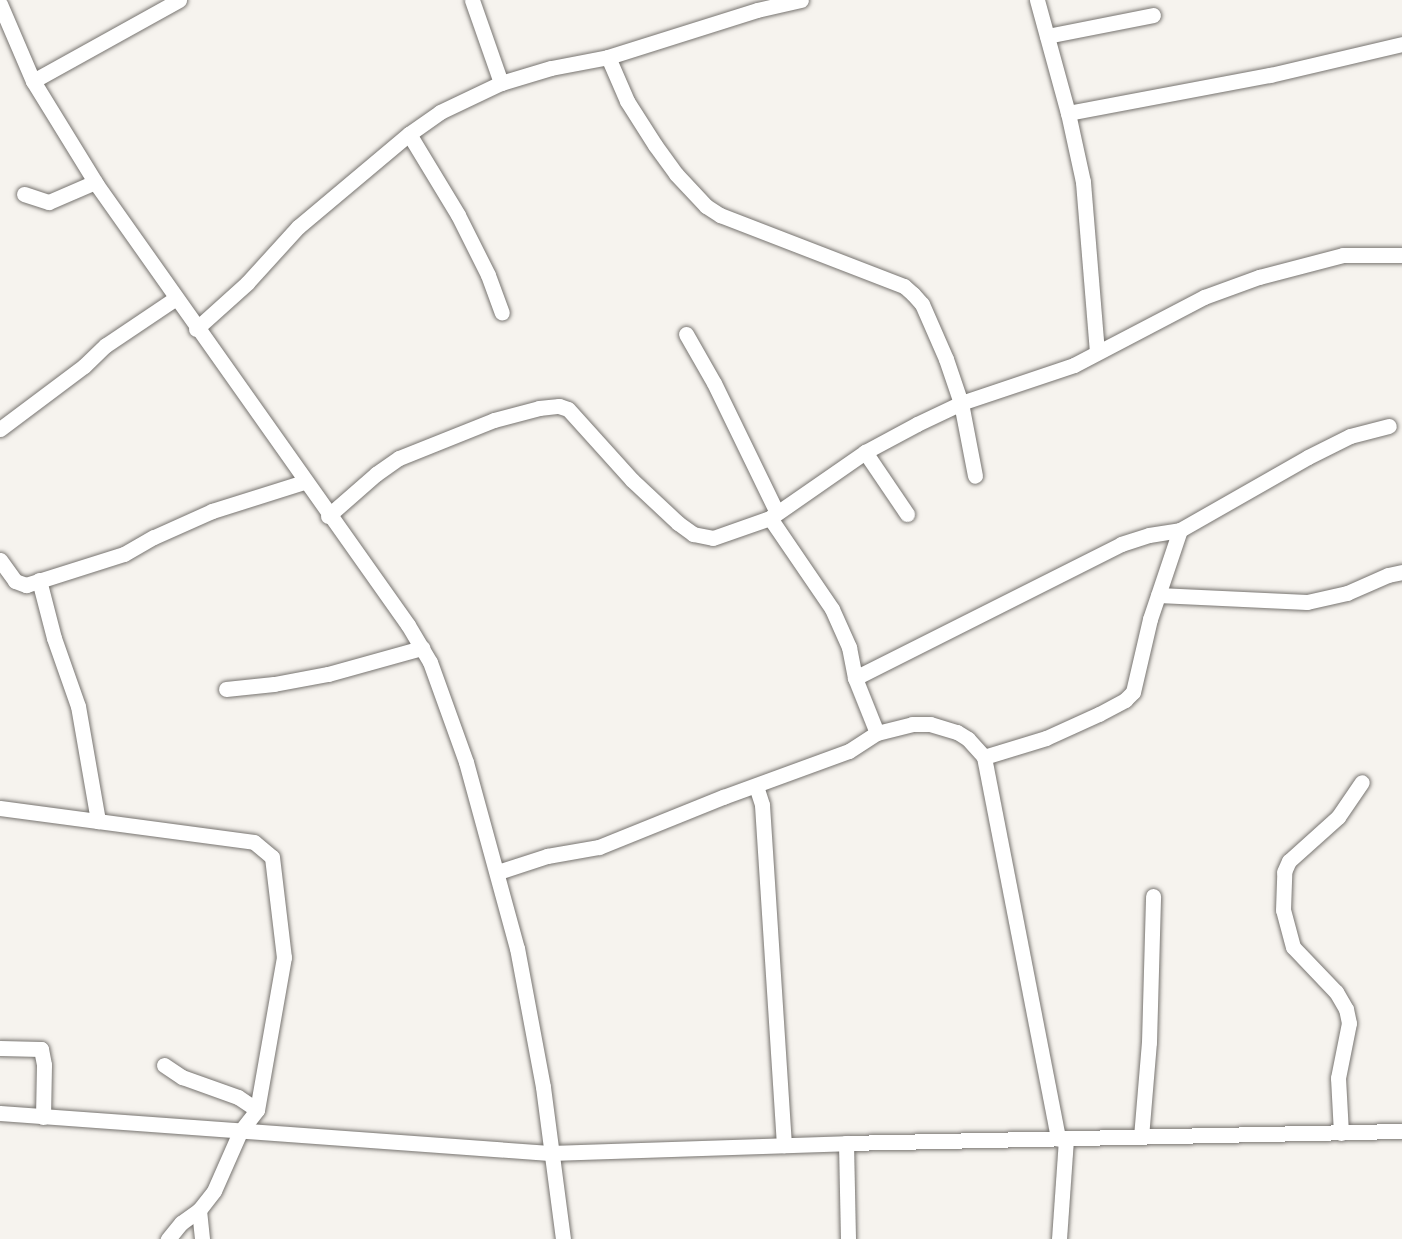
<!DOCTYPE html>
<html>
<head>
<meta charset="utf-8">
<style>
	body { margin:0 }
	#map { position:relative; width:1402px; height:1239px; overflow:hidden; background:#f6f3ee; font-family:"Libre Baskerville",serif }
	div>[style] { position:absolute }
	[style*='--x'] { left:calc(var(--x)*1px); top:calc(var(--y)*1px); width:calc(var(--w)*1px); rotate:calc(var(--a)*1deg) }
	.roads { filter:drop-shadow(0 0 2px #777470) drop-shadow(0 0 2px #777470) }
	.minor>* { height:15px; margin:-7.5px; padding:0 7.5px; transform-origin:7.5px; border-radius:7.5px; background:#fff }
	span { translate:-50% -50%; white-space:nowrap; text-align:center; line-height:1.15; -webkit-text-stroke:4.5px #fff; paint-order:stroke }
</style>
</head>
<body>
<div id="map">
	<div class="roads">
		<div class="minor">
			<div style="--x:472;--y:0;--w:88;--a:70.7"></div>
			<div style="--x:1037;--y:0;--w:117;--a:74.7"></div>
			<div style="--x:1068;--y:113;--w:71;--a:77.7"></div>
			<div style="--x:1083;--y:182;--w:170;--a:85.3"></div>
			<div style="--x:0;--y:4;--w:84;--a:66.8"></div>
			<div style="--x:33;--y:81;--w:122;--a:58.4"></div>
			<div style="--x:97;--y:185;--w:539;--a:54.75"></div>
			<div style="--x:408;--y:625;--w:43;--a:59.3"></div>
			<div style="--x:430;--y:662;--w:106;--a:70.2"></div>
			<div style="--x:466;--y:762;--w:193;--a:74.7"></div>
			<div style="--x:517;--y:948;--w:141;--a:79.4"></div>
			<div style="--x:543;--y:1087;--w:153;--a:82.5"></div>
			<div style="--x:1047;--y:36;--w:108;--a:-11.2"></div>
			<div style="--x:608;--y:57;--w:48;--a:66.6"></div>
			<div style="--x:627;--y:101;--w:52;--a:57.5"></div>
			<div style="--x:655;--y:145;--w:36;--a:54"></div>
			<div style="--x:676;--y:174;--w:44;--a:46.8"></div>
			<div style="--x:706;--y:206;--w:17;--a:33"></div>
			<div style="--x:720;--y:215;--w:197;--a:21.1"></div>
			<div style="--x:904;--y:286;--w:12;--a:42"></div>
			<div style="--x:913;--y:294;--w:13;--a:48"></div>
			<div style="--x:922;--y:304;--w:60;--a:66.4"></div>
			<div style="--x:946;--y:359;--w:46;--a:71.2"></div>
			<div style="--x:961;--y:403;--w:74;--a:79.1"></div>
			<div style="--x:33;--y:81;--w:167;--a:-29"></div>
			<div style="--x:1068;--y:113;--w:206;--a:-10.7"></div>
			<div style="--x:1270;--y:75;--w:136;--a:-13.2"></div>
			<div style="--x:409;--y:134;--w:95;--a:58.8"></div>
			<div style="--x:458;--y:215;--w:67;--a:63.4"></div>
			<div style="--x:488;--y:275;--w:40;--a:69.8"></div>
			<div style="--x:24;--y:194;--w:26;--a:18"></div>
			<div style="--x:49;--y:202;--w:50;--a:-23.5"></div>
			<div style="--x:196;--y:329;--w:69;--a:-42"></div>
			<div style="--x:247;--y:283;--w:76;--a:-47.7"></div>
			<div style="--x:298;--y:227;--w:145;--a:-40"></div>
			<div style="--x:409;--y:134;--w:38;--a:-35"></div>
			<div style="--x:440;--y:112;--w:68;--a:-25.4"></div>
			<div style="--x:501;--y:83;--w:52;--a:-16.7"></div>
			<div style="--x:551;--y:68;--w:58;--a:-10.9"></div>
			<div style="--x:608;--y:57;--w:156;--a:-17.5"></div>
			<div style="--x:757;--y:10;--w:45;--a:-12.8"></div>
			<div style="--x:686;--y:334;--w:56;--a:60.3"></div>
			<div style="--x:714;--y:383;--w:144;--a:64.1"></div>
			<div style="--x:0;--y:429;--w:105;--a:-36.9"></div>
			<div style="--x:84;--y:366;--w:30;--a:-44"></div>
			<div style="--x:106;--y:345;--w:84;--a:-33.9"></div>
			<div style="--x:865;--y:452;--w:75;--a:55.9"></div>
			<div style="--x:328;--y:516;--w:64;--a:-41.2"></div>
			<div style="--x:376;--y:474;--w:28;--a:-35"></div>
			<div style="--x:399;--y:458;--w:102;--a:-21.8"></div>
			<div style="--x:494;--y:420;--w:47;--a:-14.9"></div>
			<div style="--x:539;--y:408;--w:20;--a:-6"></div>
			<div style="--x:559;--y:406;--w:9;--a:18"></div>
			<div style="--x:568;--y:409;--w:96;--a:48"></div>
			<div style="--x:632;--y:480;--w:63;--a:43.1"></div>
			<div style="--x:678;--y:523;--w:19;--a:36"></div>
			<div style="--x:693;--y:534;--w:20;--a:11"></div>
			<div style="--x:713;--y:538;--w:60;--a:-19.3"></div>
			<div style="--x:770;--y:518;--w:116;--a:-34.8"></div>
			<div style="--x:865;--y:452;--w:59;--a:-28.3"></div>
			<div style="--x:917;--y:424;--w:49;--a:-25.5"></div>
			<div style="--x:961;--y:403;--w:119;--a:-18.6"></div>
			<div style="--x:1074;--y:365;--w:147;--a:-27.6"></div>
			<div style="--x:1204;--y:297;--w:59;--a:-20"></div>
			<div style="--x:1259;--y:277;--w:87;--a:-14.7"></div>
			<div style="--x:1343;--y:255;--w:59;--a:0"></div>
			<div style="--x:770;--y:518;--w:110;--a:55.7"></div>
			<div style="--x:832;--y:609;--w:42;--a:65.9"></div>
			<div style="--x:849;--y:647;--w:32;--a:79"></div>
			<div style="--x:855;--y:678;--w:59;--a:68.2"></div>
			<div style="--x:0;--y:560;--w:26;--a:54"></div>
			<div style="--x:15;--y:581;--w:12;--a:20"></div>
			<div style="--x:26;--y:585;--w:103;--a:-17.6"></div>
			<div style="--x:124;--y:554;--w:34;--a:-30"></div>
			<div style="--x:154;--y:537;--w:64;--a:-24.1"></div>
			<div style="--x:212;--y:511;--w:96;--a:-17.5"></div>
			<div style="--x:39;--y:580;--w:60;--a:75.5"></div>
			<div style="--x:54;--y:638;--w:72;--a:70.6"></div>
			<div style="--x:78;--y:706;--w:117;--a:80.1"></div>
			<div style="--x:1158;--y:595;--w:149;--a:2.7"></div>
			<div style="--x:1307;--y:602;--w:41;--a:-12.7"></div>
			<div style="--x:1347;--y:593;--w:45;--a:-23.7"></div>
			<div style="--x:1388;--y:575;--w:14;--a:-12"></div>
			<div style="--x:855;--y:678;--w:298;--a:-26.7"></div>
			<div style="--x:1121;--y:544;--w:29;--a:-18"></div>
			<div style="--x:1149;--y:535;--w:31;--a:-9"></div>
			<div style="--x:1180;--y:530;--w:147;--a:-29.7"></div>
			<div style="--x:1308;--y:457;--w:47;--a:-26.6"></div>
			<div style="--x:1350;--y:436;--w:40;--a:-14.4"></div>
			<div style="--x:226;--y:689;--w:48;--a:-5.9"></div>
			<div style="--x:274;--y:684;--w:55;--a:-10.5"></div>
			<div style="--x:328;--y:674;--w:98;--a:-15.5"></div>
			<div style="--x:984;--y:757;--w:65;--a:-17"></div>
			<div style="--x:1046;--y:738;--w:58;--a:-24.4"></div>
			<div style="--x:1099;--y:714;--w:30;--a:-28"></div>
			<div style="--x:1125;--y:700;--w:11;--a:-45"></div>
			<div style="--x:1133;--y:692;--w:75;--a:-76.9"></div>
			<div style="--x:1150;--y:619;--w:94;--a:-71.4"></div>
			<div style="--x:756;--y:786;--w:20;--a:72"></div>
			<div style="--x:762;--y:805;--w:341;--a:86.3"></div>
			<div style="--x:0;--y:808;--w:256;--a:7.6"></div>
			<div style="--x:254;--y:842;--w:23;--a:40"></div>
			<div style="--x:272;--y:857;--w:101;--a:83.2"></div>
			<div style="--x:284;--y:957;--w:155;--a:100"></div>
			<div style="--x:257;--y:1110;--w:28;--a:128"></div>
			<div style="--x:240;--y:1132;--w:64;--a:113.8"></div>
			<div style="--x:214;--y:1191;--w:24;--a:128"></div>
			<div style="--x:199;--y:1210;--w:22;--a:144"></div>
			<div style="--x:181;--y:1223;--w:21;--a:129"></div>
			<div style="--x:498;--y:872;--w:52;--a:-18.1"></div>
			<div style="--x:547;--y:856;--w:53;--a:-9.8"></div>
			<div style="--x:599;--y:847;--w:134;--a:-22"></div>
			<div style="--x:723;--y:797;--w:134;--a:-20.1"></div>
			<div style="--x:849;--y:751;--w:33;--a:-33"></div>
			<div style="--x:877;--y:733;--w:36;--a:-14"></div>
			<div style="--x:912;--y:724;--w:18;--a:0"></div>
			<div style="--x:930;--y:724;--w:28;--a:17"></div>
			<div style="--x:957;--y:732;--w:13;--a:32"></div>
			<div style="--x:968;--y:739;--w:24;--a:48"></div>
			<div style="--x:984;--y:757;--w:389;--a:79"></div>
			<div style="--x:0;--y:1048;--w:41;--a:1.4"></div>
			<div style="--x:41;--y:1049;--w:16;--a:79"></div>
			<div style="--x:44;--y:1065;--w:52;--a:91.1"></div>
			<div style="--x:164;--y:1065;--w:22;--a:34"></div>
			<div style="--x:182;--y:1077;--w:59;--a:19.7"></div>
			<div style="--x:238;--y:1097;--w:23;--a:34"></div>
			<div style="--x:0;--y:1113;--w:551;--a:4.16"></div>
			<div style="--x:550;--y:1153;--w:296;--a:-1.9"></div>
			<div style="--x:846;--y:1143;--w:556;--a:-1.24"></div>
			<div style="--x:1341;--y:1133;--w:55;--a:-93.1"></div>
			<div style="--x:1338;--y:1078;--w:56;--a:-78.7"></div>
			<div style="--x:1349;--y:1023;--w:14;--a:-102"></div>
			<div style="--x:1346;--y:1009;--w:20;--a:-120"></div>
			<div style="--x:1336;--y:992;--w:62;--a:-133.7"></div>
			<div style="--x:1293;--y:947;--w:38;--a:-105"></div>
			<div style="--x:1283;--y:910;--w:38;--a:-88"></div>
			<div style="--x:1284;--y:872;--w:12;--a:-66"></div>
			<div style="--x:1289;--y:861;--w:66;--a:-41.9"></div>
			<div style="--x:1338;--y:817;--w:42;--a:-55.6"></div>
			<div style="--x:1141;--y:1137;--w:95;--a:-85.2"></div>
			<div style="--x:1149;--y:1042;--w:146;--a:-88.4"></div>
			<div style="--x:846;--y:1143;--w:96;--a:88.8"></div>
			<div style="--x:199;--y:1210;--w:29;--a:84"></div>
			<div style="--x:1059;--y:1239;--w:100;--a:-86"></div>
		</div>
	</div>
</div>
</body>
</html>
